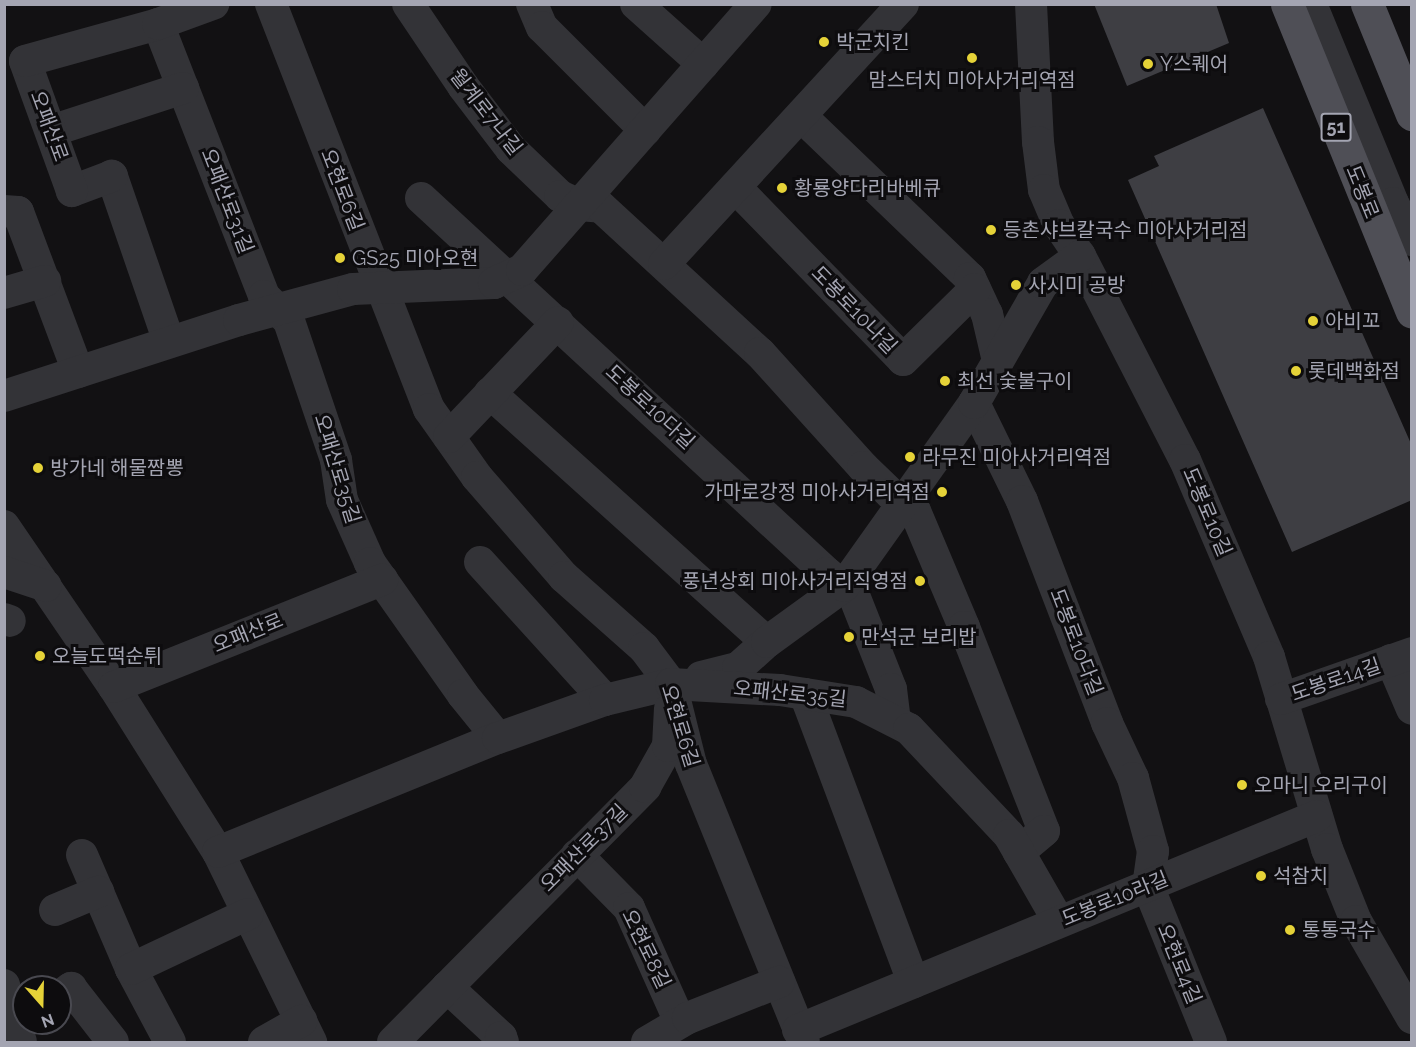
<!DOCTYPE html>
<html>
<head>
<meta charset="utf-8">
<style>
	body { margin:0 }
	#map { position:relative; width:1416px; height:1047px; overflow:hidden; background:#121113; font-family:Raleway,"Noto Sans KR",sans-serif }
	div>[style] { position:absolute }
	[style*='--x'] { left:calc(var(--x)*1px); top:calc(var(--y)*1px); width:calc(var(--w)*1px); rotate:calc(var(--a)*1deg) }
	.building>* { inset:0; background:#3e3e43 }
	.minor>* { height:32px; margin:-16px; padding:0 16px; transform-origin:16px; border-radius:16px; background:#333337 }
	.major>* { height:33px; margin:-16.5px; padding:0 16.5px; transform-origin:16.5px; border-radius:16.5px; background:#4f4f56 }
	.dots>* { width:16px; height:16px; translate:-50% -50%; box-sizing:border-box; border:3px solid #0d0c0e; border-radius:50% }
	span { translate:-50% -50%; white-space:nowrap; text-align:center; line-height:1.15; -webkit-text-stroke:6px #0d0c0e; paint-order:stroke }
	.shield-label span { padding:2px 4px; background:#0d0c0e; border:2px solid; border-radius:4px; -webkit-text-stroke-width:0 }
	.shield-label { font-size:18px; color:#a4a5b2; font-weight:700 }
	.poi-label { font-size:20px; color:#a4a5b2 }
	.left { translate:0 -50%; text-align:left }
	.right { translate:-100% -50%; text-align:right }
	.street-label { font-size:20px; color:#a4a5b2 }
	.frame { position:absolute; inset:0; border:6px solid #a4a5b2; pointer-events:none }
	.north { position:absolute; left:12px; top:975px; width:60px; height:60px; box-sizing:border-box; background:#0d0c0e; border:2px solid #494950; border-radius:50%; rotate:160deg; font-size:16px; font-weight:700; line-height:24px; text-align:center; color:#a4a5b2 }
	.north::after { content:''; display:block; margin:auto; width:21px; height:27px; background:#e5d238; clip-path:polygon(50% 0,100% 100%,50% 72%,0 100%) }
</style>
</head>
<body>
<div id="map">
	<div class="building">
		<div style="clip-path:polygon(1094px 4px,1216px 4px,1229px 43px,1127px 86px)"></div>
		<div style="clip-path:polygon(1263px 108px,1412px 446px,1412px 500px,1292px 552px,1128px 180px,1159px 166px,1154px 156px)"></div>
	</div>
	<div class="minor">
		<div style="--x:271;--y:4;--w:435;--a:68.7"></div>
		<div style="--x:429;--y:409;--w:83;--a:54.8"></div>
		<div style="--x:477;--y:477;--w:133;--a:49"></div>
		<div style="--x:564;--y:577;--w:107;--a:41.6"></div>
		<div style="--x:644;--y:648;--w:45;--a:53.1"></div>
		<div style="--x:671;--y:684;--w:82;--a:76"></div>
		<div style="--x:691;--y:764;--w:300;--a:67.9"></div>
		<div style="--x:408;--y:4;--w:99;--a:56.1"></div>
		<div style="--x:463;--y:86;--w:79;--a:52.7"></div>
		<div style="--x:511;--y:149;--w:68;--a:43.8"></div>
		<div style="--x:560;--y:196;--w:21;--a:25"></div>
		<div style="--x:579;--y:205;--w:22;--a:5"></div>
		<div style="--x:601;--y:207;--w:216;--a:42.6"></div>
		<div style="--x:760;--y:353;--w:154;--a:47.9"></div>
		<div style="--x:863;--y:467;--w:39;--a:44"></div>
		<div style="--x:891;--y:494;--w:29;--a:35"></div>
		<div style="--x:915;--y:511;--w:126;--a:67.1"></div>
		<div style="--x:964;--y:627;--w:219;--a:68.6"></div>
		<div style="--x:1044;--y:831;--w:33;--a:140"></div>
		<div style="--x:532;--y:4;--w:25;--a:67"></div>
		<div style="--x:542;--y:27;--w:146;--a:45"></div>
		<div style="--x:636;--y:4;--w:90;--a:41.8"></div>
		<div style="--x:1031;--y:4;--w:138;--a:87.1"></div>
		<div style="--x:1038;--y:142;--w:48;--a:82.9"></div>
		<div style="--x:1044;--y:190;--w:38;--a:67"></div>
		<div style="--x:1059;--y:225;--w:37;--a:56"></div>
		<div style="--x:1080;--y:256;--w:229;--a:62.8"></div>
		<div style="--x:1185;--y:460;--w:214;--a:66.9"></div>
		<div style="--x:1269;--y:657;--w:201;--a:73.2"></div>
		<div style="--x:1327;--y:849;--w:78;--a:68.1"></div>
		<div style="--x:1356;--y:921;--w:112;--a:60"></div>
		<div style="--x:1311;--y:4;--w:215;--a:67.6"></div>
		<div style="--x:1393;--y:203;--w:42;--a:62.8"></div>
		<div style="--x:158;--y:24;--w:292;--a:68.7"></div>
		<div style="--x:264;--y:296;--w:35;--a:45"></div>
		<div style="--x:289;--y:321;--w:147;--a:71.3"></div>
		<div style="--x:336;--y:460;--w:40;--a:81.5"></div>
		<div style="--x:342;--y:500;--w:69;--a:66"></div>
		<div style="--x:370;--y:563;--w:161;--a:54.8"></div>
		<div style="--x:463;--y:695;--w:55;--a:50.9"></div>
		<div style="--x:801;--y:116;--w:234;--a:43.8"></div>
		<div style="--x:970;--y:278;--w:40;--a:65"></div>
		<div style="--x:987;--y:314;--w:48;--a:76.8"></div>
		<div style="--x:51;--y:131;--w:139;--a:-18"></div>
		<div style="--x:735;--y:187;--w:241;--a:45.8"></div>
		<div style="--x:903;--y:360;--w:101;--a:-44.6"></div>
		<div style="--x:421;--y:198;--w:553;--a:42.73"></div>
		<div style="--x:827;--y:573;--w:33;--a:38"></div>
		<div style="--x:853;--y:593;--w:103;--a:68.4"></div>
		<div style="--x:891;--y:689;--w:32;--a:83"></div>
		<div style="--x:4;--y:211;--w:14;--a:4"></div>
		<div style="--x:18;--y:212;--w:171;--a:69.4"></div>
		<div style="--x:664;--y:264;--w:353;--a:-47.4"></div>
		<div style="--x:4;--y:293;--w:43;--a:-16.3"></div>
		<div style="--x:169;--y:342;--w:176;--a:-109"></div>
		<div style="--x:112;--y:176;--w:43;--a:159.4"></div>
		<div style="--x:72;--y:191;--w:138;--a:-109.9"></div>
		<div style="--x:25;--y:61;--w:138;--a:-15.5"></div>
		<div style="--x:158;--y:24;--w:59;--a:-20"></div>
		<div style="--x:490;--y:393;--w:372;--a:42"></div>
		<div style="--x:4;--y:396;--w:247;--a:-17.9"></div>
		<div style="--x:239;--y:320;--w:118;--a:-15.2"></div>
		<div style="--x:353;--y:289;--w:141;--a:-2.4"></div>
		<div style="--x:494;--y:283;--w:31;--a:-25"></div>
		<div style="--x:522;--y:270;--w:354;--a:-48.7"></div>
		<div style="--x:974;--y:403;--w:109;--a:63.9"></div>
		<div style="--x:1022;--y:501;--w:238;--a:69"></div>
		<div style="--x:1107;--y:723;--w:61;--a:64.7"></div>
		<div style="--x:1133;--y:778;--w:76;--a:74.7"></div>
		<div style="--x:1153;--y:851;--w:35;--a:98"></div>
		<div style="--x:1148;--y:886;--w:168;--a:68"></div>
		<div style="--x:449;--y:437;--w:158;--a:-46.5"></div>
		<div style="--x:4;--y:526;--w:195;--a:55.7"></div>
		<div style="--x:114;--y:687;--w:195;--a:57.8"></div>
		<div style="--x:218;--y:852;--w:212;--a:63.9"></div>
		<div style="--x:480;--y:562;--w:186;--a:47.8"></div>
		<div style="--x:4;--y:572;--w:44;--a:18.4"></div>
		<div style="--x:4;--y:619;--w:6;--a:18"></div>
		<div style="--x:1391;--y:660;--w:53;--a:66.8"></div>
		<div style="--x:701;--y:677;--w:38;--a:-14"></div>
		<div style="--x:738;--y:668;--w:39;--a:-42"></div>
		<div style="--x:767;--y:642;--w:95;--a:-36"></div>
		<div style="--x:844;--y:586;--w:224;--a:-54.6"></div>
		<div style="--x:974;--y:403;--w:138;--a:-60.1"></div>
		<div style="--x:1043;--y:283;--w:46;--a:-36.1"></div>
		<div style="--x:114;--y:687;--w:289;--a:-21.8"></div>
		<div style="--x:805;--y:694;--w:308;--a:69.4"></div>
		<div style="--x:1281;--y:699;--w:139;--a:-19.3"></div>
		<div style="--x:218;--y:852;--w:302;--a:-22.2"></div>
		<div style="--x:498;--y:738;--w:114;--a:-19.6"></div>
		<div style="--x:605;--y:700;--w:68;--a:-13.6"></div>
		<div style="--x:671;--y:684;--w:109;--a:3.2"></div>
		<div style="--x:780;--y:690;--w:77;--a:9"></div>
		<div style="--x:856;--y:702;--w:59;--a:27"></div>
		<div style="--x:909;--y:729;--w:146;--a:46.7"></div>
		<div style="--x:1009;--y:835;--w:100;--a:60.1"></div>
		<div style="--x:82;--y:855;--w:124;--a:66.7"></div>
		<div style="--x:577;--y:855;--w:74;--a:45.5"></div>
		<div style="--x:629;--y:908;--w:125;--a:65.9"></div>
		<div style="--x:55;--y:910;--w:47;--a:-22.7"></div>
		<div style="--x:4;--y:985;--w:59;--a:73.4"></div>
		<div style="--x:447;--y:987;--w:74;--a:42.8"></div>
		<div style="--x:501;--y:1037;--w:5;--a:68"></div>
		<div style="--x:60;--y:996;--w:14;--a:-36"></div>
		<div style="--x:71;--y:988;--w:68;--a:52.1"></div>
		<div style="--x:798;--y:1030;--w:561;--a:-22.41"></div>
		<div style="--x:170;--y:1042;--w:83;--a:-118.1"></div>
		<div style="--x:131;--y:969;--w:129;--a:-25.2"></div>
		<div style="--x:264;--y:1042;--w:43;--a:-29.6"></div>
		<div style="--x:393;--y:1042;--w:359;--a:-45.3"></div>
		<div style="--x:645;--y:787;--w:47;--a:-60.7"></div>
		<div style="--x:668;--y:746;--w:37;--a:-87"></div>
		<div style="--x:647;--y:1042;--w:48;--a:-30.3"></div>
		<div style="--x:688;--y:1018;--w:98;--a:-21.6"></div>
	</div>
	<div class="major">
		<div style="--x:1287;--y:4;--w:332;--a:67.9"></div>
		<div style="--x:1367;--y:4;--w:119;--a:67.8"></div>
	</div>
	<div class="dots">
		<div style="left:824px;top:42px;background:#e5d238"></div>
		<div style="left:972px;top:58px;background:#e5d238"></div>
		<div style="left:1148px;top:64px;background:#e5d238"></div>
		<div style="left:782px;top:188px;background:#e5d238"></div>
		<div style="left:991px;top:230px;background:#e5d238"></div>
		<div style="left:340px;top:258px;background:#e5d238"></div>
		<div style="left:1016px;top:285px;background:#e5d238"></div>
		<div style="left:1313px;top:321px;background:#e5d238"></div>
		<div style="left:1296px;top:371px;background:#e5d238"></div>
		<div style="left:945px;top:381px;background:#e5d238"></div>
		<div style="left:910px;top:457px;background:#e5d238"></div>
		<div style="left:38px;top:468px;background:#e5d238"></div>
		<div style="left:942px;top:492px;background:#e5d238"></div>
		<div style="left:920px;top:581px;background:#e5d238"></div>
		<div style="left:849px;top:637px;background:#e5d238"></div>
		<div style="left:40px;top:656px;background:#e5d238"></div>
		<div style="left:1242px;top:785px;background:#e5d238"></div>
		<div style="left:1261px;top:876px;background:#e5d238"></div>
		<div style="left:1290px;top:930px;background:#e5d238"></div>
	</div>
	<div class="shield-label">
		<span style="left:1336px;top:127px">51</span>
	</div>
	<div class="poi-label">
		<span class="left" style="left:836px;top:42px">박군치킨</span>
		<span class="left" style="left:1160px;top:64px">Y스퀘어</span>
		<span style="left:972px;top:80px">맘스터치 미아사거리역점</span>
		<span class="left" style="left:794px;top:188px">황룡양다리바베큐</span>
		<span class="left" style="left:1003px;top:230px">등촌샤브칼국수 미아사거리점</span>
		<span class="left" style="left:352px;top:258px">GS25 미아오현</span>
		<span class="left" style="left:1028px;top:285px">사시미 공방</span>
		<span class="left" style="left:1325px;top:321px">아비꼬</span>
		<span class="left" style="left:1308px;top:371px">롯데백화점</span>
		<span class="left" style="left:957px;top:381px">최선 숯불구이</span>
		<span class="left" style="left:922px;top:457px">라무진 미아사거리역점</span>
		<span class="left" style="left:50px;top:468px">방가네 해물짬뽕</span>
		<span class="right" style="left:930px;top:492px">가마로강정 미아사거리역점</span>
		<span class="right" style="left:908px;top:581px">풍년상회 미아사거리직영점</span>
		<span class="left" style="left:861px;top:637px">만석군 보리밥</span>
		<span class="left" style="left:52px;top:656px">오늘도떡순튀</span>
		<span class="left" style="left:1254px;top:785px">오마니 오리구이</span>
		<span class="left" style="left:1273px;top:876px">석참치</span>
		<span class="left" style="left:1302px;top:930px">통통국수</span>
	</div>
	<div class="street-label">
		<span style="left:486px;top:112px;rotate:52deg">월계로7나길</span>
		<span style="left:49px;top:126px;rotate:70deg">오패산로</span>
		<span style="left:342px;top:190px;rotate:69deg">오현로6길</span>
		<span style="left:1362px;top:192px;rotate:68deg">도봉로</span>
		<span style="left:227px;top:201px;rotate:69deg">오패산로31길</span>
		<span style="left:854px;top:310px;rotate:46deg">도봉로10나길</span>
		<span style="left:650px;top:407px;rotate:43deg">도봉로10다길</span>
		<span style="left:337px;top:469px;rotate:73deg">오패산로35길</span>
		<span style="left:1207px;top:512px;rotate:67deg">도봉로10길</span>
		<span style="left:248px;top:633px;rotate:-22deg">오패산로</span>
		<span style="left:1076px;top:642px;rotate:69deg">도봉로10다길</span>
		<span style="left:1336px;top:680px;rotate:-19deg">도봉로14길</span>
		<span style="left:790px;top:694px;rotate:6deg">오패산로35길</span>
		<span style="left:680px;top:726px;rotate:73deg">오현로6길</span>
		<span style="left:584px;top:848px;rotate:-45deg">오패산로37길</span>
		<span style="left:1115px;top:899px;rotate:-22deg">도봉로10라길</span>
		<span style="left:646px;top:949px;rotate:64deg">오현로8길</span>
		<span style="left:1179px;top:964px;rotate:68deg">오현로4길</span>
	</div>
	<div class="frame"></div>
	<div class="north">N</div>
</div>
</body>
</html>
